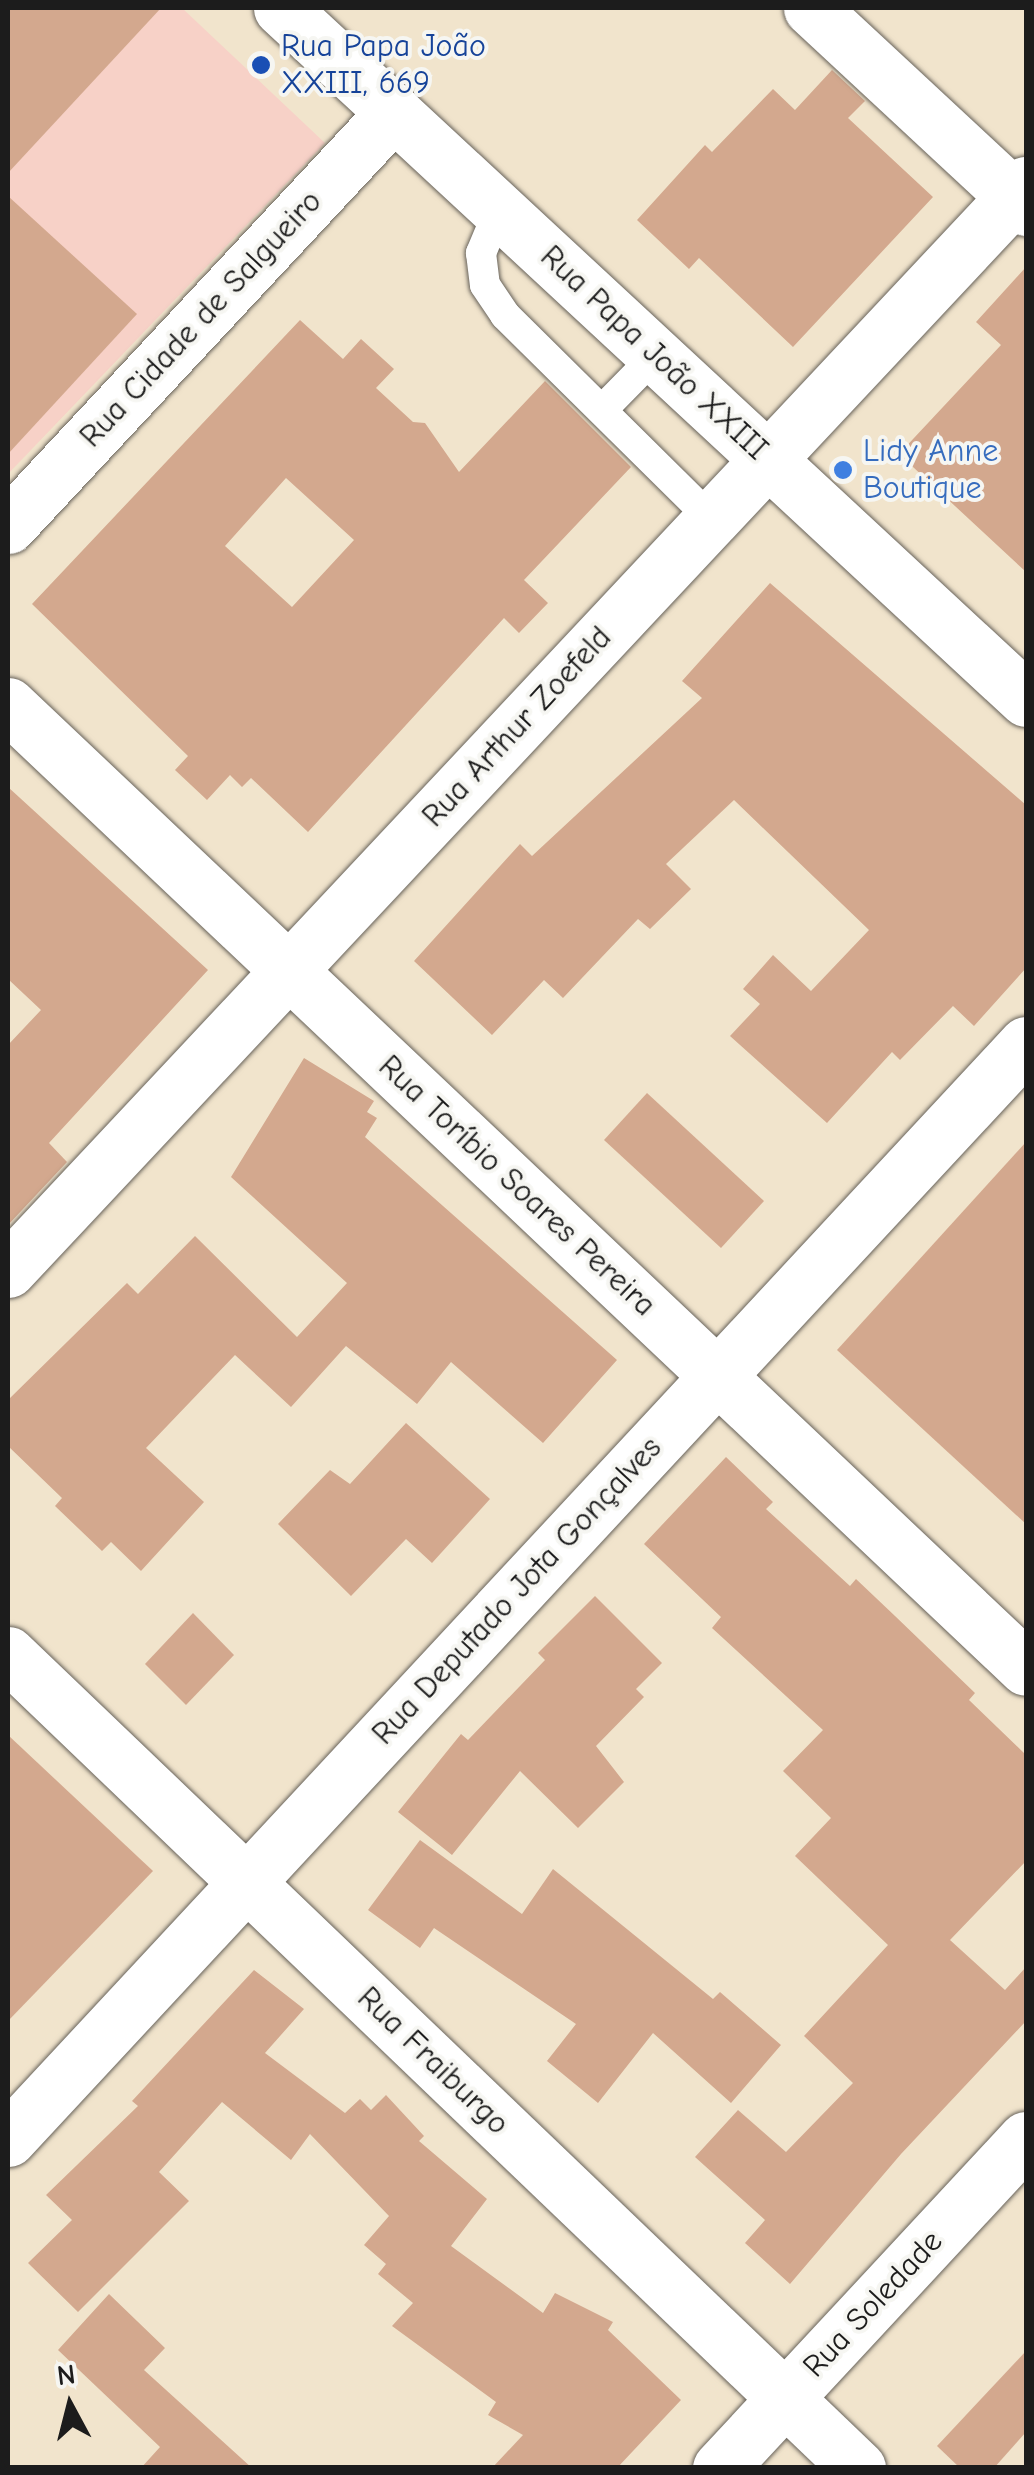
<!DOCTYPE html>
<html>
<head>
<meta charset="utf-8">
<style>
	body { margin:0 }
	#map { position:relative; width:1034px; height:2475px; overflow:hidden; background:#f1e4cc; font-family:"Comic Neue",sans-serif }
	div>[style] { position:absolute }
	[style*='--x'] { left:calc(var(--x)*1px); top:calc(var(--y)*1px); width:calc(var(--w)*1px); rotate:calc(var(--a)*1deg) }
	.built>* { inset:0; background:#f7d1c7 }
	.building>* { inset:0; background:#d3a88e }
	.roads { filter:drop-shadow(0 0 2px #67625a) drop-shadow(0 0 2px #67625a) }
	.lane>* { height:30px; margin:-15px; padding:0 15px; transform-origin:15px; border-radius:15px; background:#fff }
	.street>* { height:55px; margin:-27.5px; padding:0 27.5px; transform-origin:27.5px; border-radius:27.5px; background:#fff }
	.primary>* { height:55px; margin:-27.5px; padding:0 27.5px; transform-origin:27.5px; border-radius:27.5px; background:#fff }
	.dots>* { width:28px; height:28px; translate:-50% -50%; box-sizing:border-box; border:5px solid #f6f6f2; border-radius:50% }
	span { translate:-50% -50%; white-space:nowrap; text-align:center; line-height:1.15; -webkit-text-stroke:8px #f6f6f2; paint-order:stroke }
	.transit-label { font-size:32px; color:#164399 }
	.left { translate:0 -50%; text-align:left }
	.street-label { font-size:32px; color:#1c1c1c }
	.shop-label { font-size:32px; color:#366cbe }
	.frame { position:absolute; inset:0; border:10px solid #1c1c1c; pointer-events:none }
	.north { position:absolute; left:20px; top:2355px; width:100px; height:100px; -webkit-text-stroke:8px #f6f6f2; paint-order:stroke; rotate:353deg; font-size:28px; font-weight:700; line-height:40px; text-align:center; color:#1c1c1c }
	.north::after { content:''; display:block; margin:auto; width:35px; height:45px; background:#1c1c1c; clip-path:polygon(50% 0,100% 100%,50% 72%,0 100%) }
</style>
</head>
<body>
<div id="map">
	<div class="built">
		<div style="clip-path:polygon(8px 8px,182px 8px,325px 143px,8px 474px)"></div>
	</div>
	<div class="building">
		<div style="clip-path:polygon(8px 8px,161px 8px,8px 173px)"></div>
		<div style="clip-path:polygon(832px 70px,865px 101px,848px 118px,933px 197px,793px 347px,699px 258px,689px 269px,637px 220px,705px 145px,712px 152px,773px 89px,795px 110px)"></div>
		<div style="clip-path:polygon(8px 196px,137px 314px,8px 454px)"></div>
		<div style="clip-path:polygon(1026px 267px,1026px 572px,899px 454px,1001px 345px,976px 322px)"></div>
		<div style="clip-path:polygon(evenodd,300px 320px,343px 359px,361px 339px,394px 369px,376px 388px,413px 422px,425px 423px,459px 472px,545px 381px,631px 467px,524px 580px,548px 603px,519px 633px,504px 618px,308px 832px,251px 778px,242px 787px,230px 775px,207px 800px,175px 770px,188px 756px,32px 604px,300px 320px,286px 478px,354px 540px,292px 607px,225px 546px,286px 478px)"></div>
		<div style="clip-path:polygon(770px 583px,1026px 805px,1026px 968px,974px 1026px,953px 1006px,900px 1060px,892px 1052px,827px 1123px,730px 1036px,760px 1004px,743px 989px,773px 955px,811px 991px,869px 930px,734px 800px,666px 864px,691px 889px,650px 929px,638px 919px,563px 998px,544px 980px,492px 1035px,414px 961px,520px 844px,532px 856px,702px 698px,682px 681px)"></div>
		<div style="clip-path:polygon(8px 787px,208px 970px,49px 1143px,67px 1162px,8px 1225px,8px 1045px,41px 1010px,8px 979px)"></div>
		<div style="clip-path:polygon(304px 1058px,374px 1101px,367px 1112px,377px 1118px,365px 1137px,617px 1360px,543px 1443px,451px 1362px,417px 1404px,346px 1346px,291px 1407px,235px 1355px,146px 1448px,204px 1502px,141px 1571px,111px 1542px,102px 1551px,55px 1506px,62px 1498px,8px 1446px,8px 1400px,127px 1283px,138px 1294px,195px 1236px,297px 1337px,347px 1283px,231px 1177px)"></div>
		<div style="clip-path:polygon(647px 1093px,764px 1201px,721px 1248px,604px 1140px)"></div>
		<div style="clip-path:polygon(1026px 1142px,1026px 1524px,837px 1350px)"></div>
		<div style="clip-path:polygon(406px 1423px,490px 1499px,432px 1563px,406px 1539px,351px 1596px,278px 1524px,330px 1470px,350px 1484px)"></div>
		<div style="clip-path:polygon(726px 1457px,773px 1502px,766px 1509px,850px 1586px,856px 1579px,895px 1616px,975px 1693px,969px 1700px,1026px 1755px,1026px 1861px,950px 1940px,1005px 1990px,1026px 1967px,1026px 2021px,901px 2154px,790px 2284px,745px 2243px,765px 2220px,695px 2157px,738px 2110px,786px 2152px,853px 2083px,804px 2036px,888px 1945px,795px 1856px,831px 1818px,783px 1771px,823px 1730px,712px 1628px,721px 1617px,644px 1544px)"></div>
		<div style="clip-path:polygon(595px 1596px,662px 1663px,636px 1689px,644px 1697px,596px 1746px,624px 1782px,578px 1828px,520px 1771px,452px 1855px,398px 1812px,461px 1734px,468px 1740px,545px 1660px,538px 1653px)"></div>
		<div style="clip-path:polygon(193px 1613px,234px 1655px,186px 1705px,145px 1664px)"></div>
		<div style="clip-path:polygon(8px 1735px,153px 1871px,8px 2021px)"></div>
		<div style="clip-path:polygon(420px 1840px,522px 1914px,553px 1869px,713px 1999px,720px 1992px,781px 2045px,731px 2103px,653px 2033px,598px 2103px,547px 2061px,576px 2024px,434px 1928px,420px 1948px,368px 1910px)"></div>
		<div style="clip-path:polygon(254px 1970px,304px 2009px,265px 2053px,345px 2113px,360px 2099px,371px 2110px,386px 2095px,424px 2136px,419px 2141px,487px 2199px,451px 2246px,543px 2313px,555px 2293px,613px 2322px,608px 2330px,681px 2400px,617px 2468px,492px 2468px,523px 2435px,488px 2415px,496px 2402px,392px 2326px,413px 2303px,378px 2274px,386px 2264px,364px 2245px,389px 2216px,310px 2134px,291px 2160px,222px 2102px,159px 2172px,189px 2201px,78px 2312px,28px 2263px,72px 2220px,46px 2195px,138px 2106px,132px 2101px)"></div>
		<div style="clip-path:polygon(109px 2294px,165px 2348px,144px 2370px,252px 2468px,141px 2468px,160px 2447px,58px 2350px)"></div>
		<div style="clip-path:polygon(1026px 2351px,1026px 2432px,994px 2468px,960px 2468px,937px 2446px)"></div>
	</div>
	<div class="roads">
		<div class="lane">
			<div style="--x:499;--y:210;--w:47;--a:112.7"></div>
			<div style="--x:481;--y:253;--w:32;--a:83"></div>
			<div style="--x:485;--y:285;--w:36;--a:56"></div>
			<div style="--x:505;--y:315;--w:291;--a:44.7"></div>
			<div style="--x:602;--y:410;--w:77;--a:-45.5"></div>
		</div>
		<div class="street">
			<div style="--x:811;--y:8;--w:294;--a:42.9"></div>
			<div style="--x:8;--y:526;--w:566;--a:-47"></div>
			<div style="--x:8;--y:705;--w:1401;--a:43.41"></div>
			<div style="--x:8;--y:1270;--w:1489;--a:-46.85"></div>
			<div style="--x:8;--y:1654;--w:1177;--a:43.76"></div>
			<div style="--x:8;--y:2139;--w:1495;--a:-47.09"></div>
			<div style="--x:720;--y:2468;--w:449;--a:-47.1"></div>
		</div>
		<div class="primary">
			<div style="--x:281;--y:8;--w:1016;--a:42.85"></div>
		</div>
	</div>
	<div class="dots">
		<div style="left:261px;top:65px;background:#1a4fb4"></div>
		<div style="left:843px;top:470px;background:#3f7fe0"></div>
	</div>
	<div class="transit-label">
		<span class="left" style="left:281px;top:65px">Rua Papa João<br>XXIII, 669</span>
	</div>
	<div class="street-label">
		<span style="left:201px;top:319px;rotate:-47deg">Rua Cidade de Salgueiro</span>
		<span style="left:654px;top:353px;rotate:43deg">Rua Papa João XXIII</span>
		<span style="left:517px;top:727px;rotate:-47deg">Rua Arthur Zoefeld</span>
		<span style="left:517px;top:1186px;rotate:43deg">Rua Toríbio Soares Pereira</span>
		<span style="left:517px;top:1591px;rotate:-47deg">Rua Deputado Jota Gonçalves</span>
		<span style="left:433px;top:2061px;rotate:44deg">Rua Fraiburgo</span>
		<span style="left:873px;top:2304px;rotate:-47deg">Rua Soledade</span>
	</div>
	<div class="shop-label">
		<span class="left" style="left:863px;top:470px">Lidy Anne<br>Boutique</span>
	</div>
	<div class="frame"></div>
	<div class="north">N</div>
</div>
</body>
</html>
